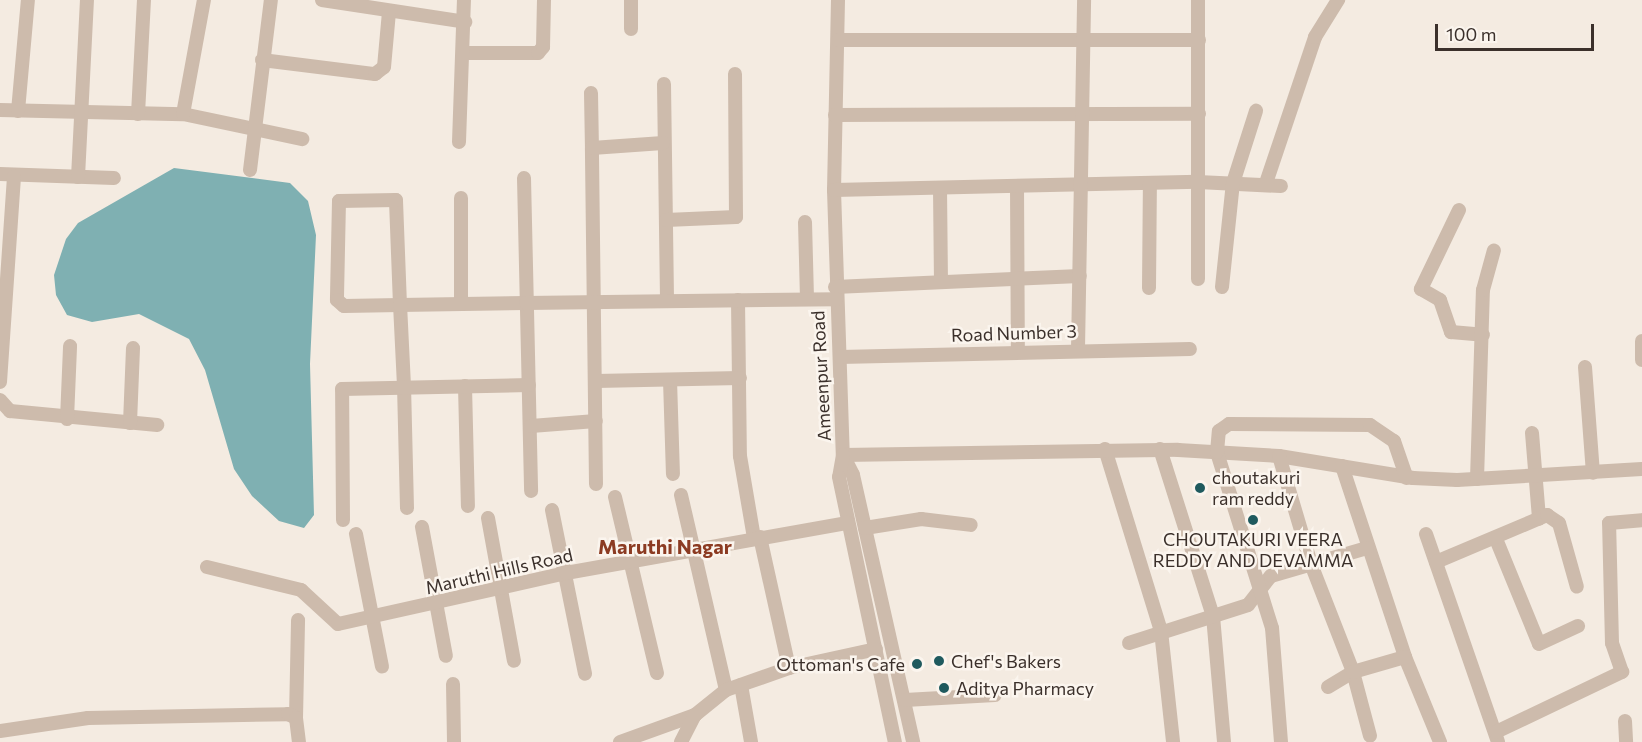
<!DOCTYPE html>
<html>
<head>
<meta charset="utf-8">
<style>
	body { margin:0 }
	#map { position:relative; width:1642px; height:742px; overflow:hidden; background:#f4ebe1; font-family:Commissioner,sans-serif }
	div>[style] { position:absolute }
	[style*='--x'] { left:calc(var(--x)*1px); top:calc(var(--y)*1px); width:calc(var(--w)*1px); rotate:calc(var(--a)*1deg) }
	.water>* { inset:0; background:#7fb0b2 }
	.minor>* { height:14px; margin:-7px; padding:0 7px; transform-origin:7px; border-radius:7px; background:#cdbbac }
	.dots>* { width:16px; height:16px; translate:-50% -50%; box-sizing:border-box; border:3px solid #fbf5ee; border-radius:50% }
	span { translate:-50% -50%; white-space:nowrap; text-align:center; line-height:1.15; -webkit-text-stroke:5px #fbf5ee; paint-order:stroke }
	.street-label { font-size:18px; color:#3b302b }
	.poi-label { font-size:18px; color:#3b302b }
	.left { translate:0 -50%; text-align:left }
	.right { translate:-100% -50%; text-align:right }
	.neighbourhood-label { font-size:20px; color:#8c3b22; font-weight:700 }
	.scale { position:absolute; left:1435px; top:24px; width:159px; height:27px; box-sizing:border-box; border:3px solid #3b302b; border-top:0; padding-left:8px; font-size:18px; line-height:21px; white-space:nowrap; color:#3b302b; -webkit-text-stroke:4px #fbf5ee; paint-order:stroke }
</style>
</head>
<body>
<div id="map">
	<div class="water">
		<div style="clip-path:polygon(174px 168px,290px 183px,308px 201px,316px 235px,310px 364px,314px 515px,304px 528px,279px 521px,252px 496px,234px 469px,205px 370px,189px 339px,139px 314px,92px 322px,67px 315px,56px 295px,54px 275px,66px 239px,78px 223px)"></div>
	</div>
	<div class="minor">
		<div style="--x:322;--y:0;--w:145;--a:8.7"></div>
		<div style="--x:631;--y:0;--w:29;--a:90"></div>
		<div style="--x:838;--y:0;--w:190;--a:91.2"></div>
		<div style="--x:834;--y:190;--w:265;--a:88.1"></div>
		<div style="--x:843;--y:455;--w:22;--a:63"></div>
		<div style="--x:853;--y:475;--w:274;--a:77.3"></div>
		<div style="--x:838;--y:40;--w:361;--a:0"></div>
		<div style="--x:464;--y:53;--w:74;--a:0"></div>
		<div style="--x:538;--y:53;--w:8;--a:-50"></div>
		<div style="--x:543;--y:47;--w:47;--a:-88.8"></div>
		<div style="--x:262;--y:60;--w:114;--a:7.1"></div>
		<div style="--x:375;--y:74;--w:11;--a:-38"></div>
		<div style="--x:384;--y:67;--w:55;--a:-84.8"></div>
		<div style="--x:664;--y:84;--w:217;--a:89.2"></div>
		<div style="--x:591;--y:93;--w:55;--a:89"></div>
		<div style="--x:0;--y:110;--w:183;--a:1.3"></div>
		<div style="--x:183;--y:114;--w:122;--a:11.9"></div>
		<div style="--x:18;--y:111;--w:111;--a:-84.9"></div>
		<div style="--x:138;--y:114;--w:114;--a:-87"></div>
		<div style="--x:183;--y:114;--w:116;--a:-79.6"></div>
		<div style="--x:835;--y:115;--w:364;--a:-0.2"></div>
		<div style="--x:459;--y:142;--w:142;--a:-88"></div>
		<div style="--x:250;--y:170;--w:171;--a:-83"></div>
		<div style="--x:0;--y:174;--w:114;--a:2"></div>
		<div style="--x:78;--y:177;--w:177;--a:-87.1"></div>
		<div style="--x:524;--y:178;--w:313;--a:88.7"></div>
		<div style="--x:1266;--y:183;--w:154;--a:-71.4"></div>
		<div style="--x:1315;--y:37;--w:44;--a:-58.1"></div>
		<div style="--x:1017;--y:186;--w:164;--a:89.7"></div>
		<div style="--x:940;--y:188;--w:94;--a:89.4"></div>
		<div style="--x:834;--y:190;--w:364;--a:-1.3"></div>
		<div style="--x:1198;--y:182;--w:83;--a:2.8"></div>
		<div style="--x:461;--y:198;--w:106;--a:90"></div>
		<div style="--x:1459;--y:210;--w:88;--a:115.7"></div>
		<div style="--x:1421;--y:289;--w:22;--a:30"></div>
		<div style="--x:1440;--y:300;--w:34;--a:71"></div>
		<div style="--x:1451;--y:332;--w:32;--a:5"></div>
		<div style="--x:666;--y:220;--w:70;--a:-2.5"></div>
		<div style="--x:736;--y:217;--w:143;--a:-90.4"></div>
		<div style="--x:805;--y:222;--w:77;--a:88.5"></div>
		<div style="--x:1198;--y:279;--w:279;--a:-90"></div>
		<div style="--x:835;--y:287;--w:245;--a:-2.6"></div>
		<div style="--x:1222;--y:287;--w:105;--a:-84"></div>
		<div style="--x:1233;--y:183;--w:76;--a:-72.3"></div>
		<div style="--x:1149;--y:288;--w:105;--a:-89.5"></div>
		<div style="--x:738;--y:300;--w:156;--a:89.3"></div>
		<div style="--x:740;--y:456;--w:83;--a:80.3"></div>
		<div style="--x:1642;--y:341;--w:19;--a:90"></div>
		<div style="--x:1078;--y:349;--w:349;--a:-89"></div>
		<div style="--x:840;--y:357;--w:350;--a:-1.3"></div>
		<div style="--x:1585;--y:367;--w:106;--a:85.7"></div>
		<div style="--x:670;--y:380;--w:94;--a:88.2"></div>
		<div style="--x:596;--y:381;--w:144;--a:-1.2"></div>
		<div style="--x:0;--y:382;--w:206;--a:-86.1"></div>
		<div style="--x:465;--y:386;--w:120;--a:88.6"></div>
		<div style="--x:0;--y:400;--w:15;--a:48"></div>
		<div style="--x:10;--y:411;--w:148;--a:5.4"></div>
		<div style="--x:67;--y:419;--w:73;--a:-87.6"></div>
		<div style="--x:130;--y:423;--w:75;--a:-87.7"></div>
		<div style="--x:531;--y:426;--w:65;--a:-4.4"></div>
		<div style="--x:1532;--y:433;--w:86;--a:85.3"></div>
		<div style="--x:1105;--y:449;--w:190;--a:72.9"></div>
		<div style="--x:1161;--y:631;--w:112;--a:83.8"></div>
		<div style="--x:1160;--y:449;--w:175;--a:72.4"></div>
		<div style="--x:1213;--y:616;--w:126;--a:85"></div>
		<div style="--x:843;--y:455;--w:335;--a:-0.9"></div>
		<div style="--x:1178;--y:450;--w:101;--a:3.4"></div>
		<div style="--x:1279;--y:456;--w:136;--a:9.3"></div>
		<div style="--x:1413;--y:478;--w:44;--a:2.6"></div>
		<div style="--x:1457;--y:480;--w:185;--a:-3.4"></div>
		<div style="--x:843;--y:455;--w:22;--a:100"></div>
		<div style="--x:839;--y:477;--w:271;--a:78.1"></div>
		<div style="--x:1279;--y:456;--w:113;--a:73.5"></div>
		<div style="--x:1311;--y:564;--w:116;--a:68.7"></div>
		<div style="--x:1353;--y:672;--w:66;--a:75.1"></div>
		<div style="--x:1342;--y:466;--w:201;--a:71.7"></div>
		<div style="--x:1405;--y:657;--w:92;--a:67.6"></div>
		<div style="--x:1477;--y:479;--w:189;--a:-88.2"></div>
		<div style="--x:1483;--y:290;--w:41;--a:-74.6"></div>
		<div style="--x:596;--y:484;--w:336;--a:-90.7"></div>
		<div style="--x:592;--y:148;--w:71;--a:-4"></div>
		<div style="--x:681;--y:495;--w:200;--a:77"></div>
		<div style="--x:615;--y:497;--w:181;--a:76.6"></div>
		<div style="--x:407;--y:508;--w:122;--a:-91.4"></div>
		<div style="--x:404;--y:386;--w:81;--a:-92.8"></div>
		<div style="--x:400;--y:305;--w:105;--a:-92.2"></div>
		<div style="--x:396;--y:200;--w:57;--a:179"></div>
		<div style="--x:339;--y:201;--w:99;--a:91.2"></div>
		<div style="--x:337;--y:300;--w:9;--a:41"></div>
		<div style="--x:344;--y:306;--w:56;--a:-1"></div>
		<div style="--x:400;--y:305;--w:126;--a:-0.9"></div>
		<div style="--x:526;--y:303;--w:310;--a:-0.7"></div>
		<div style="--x:552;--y:510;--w:167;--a:78.6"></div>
		<div style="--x:488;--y:518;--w:145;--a:79.7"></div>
		<div style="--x:343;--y:520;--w:131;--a:-90.4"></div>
		<div style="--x:342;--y:389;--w:187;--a:-1.2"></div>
		<div style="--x:422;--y:527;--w:131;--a:79.5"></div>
		<div style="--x:865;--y:528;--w:57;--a:-9.1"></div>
		<div style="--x:921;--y:519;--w:50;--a:6.8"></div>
		<div style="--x:356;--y:534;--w:135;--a:78.9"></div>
		<div style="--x:1426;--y:534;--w:220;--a:70.9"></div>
		<div style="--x:760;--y:537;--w:134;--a:77.5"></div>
		<div style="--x:1496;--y:539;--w:113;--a:67.7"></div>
		<div style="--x:1539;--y:644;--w:43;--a:-24.8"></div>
		<div style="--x:1436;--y:562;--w:121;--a:-22.9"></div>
		<div style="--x:1547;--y:515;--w:14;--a:34"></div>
		<div style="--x:1559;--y:523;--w:66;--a:74.3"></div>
		<div style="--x:207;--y:567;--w:97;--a:13.7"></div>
		<div style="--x:301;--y:590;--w:50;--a:42.6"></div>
		<div style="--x:338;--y:624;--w:234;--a:-12.6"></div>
		<div style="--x:566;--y:573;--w:286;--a:-10.1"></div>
		<div style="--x:1129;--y:643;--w:125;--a:-17.7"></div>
		<div style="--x:1248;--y:605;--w:37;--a:-52"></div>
		<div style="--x:1271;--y:576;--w:100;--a:-16.3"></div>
		<div style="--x:453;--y:684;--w:58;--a:89"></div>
		<div style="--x:741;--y:685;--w:58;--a:80"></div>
		<div style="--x:1328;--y:687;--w:29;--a:-31"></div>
		<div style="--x:1353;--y:672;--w:54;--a:-16.1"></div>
		<div style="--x:905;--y:700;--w:90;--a:-3.2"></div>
		<div style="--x:296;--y:718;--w:98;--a:-88.8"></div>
		<div style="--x:1625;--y:721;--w:21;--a:87"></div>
		<div style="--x:0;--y:731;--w:89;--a:-8.4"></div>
		<div style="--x:88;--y:718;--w:200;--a:-1.1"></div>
		<div style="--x:288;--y:714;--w:9;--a:27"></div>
		<div style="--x:296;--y:718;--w:24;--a:83"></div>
		<div style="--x:1496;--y:732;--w:140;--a:-25.5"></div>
		<div style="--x:1622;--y:672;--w:31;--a:-109"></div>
		<div style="--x:1612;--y:643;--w:120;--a:-91.4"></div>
		<div style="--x:1609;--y:523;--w:33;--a:-5"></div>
		<div style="--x:620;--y:742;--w:80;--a:-19.8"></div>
		<div style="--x:695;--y:715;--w:40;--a:-39"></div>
		<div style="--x:726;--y:690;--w:67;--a:-19.2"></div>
		<div style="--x:789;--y:668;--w:89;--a:-12.3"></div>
		<div style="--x:681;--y:742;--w:30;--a:-63"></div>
		<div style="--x:1281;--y:742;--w:114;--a:-94.5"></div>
		<div style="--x:1272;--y:628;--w:184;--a:-107.4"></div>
		<div style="--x:1217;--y:452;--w:21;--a:-85"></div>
		<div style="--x:1219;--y:431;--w:12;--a:-35"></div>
		<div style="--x:1229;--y:424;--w:141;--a:0.4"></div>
		<div style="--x:1370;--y:425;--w:29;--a:34"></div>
		<div style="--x:1394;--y:441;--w:39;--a:71"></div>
	</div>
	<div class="dots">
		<div style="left:1200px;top:488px;background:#1f5a5e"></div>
		<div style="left:1253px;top:520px;background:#1f5a5e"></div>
		<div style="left:939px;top:661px;background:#1f5a5e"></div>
		<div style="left:917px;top:664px;background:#1f5a5e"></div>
		<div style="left:944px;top:688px;background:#1f5a5e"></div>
	</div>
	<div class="street-label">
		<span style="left:1014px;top:333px;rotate:-2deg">Road Number 3</span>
		<span style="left:821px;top:376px;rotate:-93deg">Ameenpur Road</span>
		<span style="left:499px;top:571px;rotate:-13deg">Maruthi Hills Road</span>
	</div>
	<div class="poi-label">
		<span class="left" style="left:1212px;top:488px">choutakuri<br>ram reddy</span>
		<span style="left:1253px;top:550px">CHOUTAKURI VEERA<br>REDDY AND DEVAMMA</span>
		<span class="left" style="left:951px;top:661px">Chef's Bakers</span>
		<span class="right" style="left:905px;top:664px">Ottoman's Cafe</span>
		<span class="left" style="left:956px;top:688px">Aditya Pharmacy</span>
	</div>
	<div class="neighbourhood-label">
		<span style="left:665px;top:546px">Maruthi Nagar</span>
	</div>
	<div class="scale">100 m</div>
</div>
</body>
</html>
